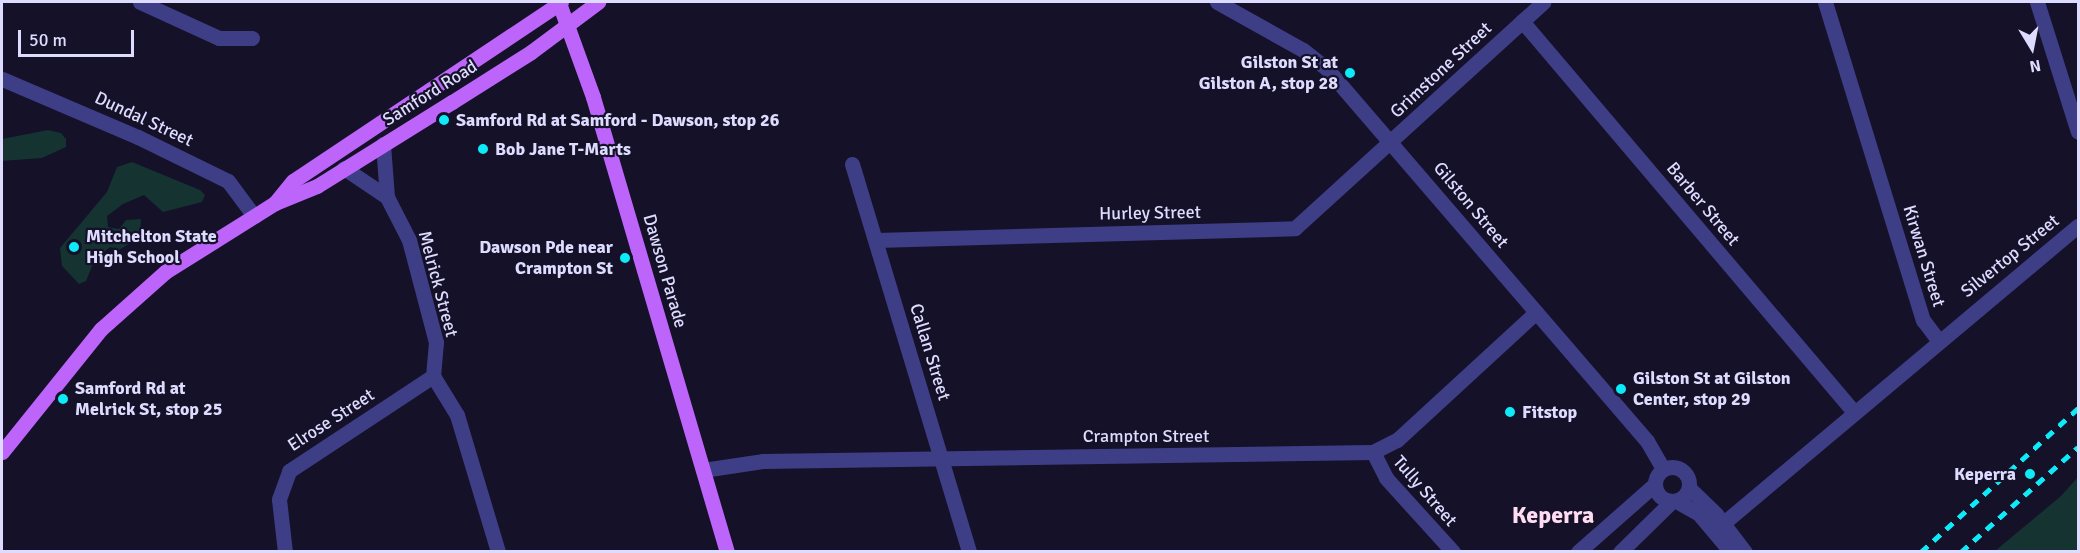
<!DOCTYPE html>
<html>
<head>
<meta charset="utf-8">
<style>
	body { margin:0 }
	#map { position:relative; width:2080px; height:553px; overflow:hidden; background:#151129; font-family:Signika,sans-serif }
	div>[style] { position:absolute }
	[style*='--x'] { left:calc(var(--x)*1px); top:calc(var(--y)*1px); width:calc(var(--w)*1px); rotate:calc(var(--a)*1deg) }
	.green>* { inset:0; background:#143331 }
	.minor>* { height:15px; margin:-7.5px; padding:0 7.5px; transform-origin:7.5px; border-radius:7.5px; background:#3e3e87 }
	.minor>.ring { margin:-7.5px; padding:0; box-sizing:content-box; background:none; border:15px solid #3e3e87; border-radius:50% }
	.major>* { height:15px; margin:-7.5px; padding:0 7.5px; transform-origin:7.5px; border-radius:7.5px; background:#bd65fb }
	.rail>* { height:4.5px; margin-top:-2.25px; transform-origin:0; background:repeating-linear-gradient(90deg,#0deaf8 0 9px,transparent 0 17px) }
	.dots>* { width:16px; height:16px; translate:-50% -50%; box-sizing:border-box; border:3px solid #151129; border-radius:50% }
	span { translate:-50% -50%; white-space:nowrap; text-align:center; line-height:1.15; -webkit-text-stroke:4.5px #151129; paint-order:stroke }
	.poi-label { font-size:18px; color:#dddbfe; font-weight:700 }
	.right { translate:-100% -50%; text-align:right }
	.left { translate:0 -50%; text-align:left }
	.street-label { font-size:18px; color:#dddbfe }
	.district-label { font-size:24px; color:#feddf3; font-weight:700 }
	.frame { position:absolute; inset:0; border:3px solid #dddbfe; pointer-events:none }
	.north { position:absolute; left:2002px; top:18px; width:60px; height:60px; -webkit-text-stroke:4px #151129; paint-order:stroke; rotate:170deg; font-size:16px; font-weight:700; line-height:24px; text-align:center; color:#dddbfe }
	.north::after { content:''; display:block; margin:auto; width:21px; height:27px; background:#dddbfe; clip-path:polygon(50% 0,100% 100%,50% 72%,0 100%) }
	.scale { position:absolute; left:18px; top:30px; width:116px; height:27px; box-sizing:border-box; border:3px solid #dddbfe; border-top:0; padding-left:8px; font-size:18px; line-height:21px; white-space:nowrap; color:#dddbfe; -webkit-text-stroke:4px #151129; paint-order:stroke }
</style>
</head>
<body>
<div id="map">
	<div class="green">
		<div style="clip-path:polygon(48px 130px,61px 133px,66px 139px,66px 147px,42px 158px,2px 161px,2px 139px)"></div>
		<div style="clip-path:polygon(132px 162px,200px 190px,205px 195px,202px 202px,163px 212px,144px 195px,123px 204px,107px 216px,108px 227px,119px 229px,126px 220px,141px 219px,140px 237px,119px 250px,110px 247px,95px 259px,86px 281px,79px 284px,62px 266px,60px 248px,107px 192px,117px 167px)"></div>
		<div style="clip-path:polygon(2078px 477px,2078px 551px,1995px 551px,2061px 496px)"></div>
	</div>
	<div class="minor">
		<div style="--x:140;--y:2;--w:87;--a:24.5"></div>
		<div style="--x:219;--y:38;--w:33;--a:0"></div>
		<div style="--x:1217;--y:2;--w:98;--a:29.2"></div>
		<div style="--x:1303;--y:50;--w:31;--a:38"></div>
		<div style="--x:1327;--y:69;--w:491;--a:49.3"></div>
		<div style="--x:1647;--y:441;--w:32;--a:60"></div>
		<div style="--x:1825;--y:2;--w:333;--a:72.9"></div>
		<div style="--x:1923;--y:320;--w:25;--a:53"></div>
		<div style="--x:2037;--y:2;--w:136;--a:72.5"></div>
		<div style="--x:1522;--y:21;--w:513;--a:49.67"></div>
		<div style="--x:2;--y:79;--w:148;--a:23.1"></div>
		<div style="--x:138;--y:137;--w:100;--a:26.1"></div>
		<div style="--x:228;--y:181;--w:44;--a:53.4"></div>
		<div style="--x:383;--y:144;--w:53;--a:85.7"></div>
		<div style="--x:852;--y:164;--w:405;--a:73.2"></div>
		<div style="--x:344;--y:168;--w:52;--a:34"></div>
		<div style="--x:387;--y:197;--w:48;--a:62.9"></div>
		<div style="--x:409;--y:240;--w:106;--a:75.2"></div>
		<div style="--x:436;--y:342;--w:34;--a:95"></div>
		<div style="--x:433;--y:376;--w:46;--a:58.4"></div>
		<div style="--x:457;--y:415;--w:143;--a:73.3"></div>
		<div style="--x:876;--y:240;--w:419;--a:-1.6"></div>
		<div style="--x:1295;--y:228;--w:336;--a:-42.3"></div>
		<div style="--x:1373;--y:452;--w:29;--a:63"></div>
		<div style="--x:1386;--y:478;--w:100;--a:47.8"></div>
		<div class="ring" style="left:1655px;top:467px;width:19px;height:19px"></div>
		<div style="--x:703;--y:470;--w:61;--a:-8.5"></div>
		<div style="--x:763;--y:461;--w:610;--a:-0.85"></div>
		<div style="--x:1373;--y:452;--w:27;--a:-27"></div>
		<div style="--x:1397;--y:440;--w:189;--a:-42.6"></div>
		<div style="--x:1689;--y:488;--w:37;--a:44"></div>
		<div style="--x:1716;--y:514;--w:48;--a:52.7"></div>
		<div style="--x:1676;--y:501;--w:25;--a:29"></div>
		<div style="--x:1698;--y:513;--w:51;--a:49.8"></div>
		<div style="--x:1714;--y:531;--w:475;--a:-40"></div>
		<div style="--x:285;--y:552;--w:53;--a:-96.5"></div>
		<div style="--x:279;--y:499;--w:30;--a:-70"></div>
		<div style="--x:289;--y:471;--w:173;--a:-33.4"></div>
		<div style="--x:1578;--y:552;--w:101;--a:-41.4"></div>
		<div style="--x:1620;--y:552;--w:71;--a:-44.4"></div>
	</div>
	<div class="major">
		<div style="--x:559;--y:3;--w:100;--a:70.1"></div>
		<div style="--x:593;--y:97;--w:474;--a:73.6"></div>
		<div style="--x:275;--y:203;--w:28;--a:-51"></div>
		<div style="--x:293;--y:181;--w:322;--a:-33.7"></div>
		<div style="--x:2;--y:452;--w:158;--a:-51.2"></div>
		<div style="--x:101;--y:329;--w:86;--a:-41.7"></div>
		<div style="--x:165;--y:272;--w:130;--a:-32.1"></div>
		<div style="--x:275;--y:203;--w:45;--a:-22"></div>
		<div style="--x:317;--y:186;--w:159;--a:-31.9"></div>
		<div style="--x:452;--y:102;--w:93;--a:-32.3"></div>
		<div style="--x:531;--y:52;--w:84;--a:-36.7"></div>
	</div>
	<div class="rail">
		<div style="--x:1921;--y:552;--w:213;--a:-42.5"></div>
		<div style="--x:1961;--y:552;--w:157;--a:-41.9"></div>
	</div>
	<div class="dots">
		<div style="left:1350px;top:73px;background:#0deaf8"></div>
		<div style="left:444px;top:120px;background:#0deaf8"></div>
		<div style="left:483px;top:149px;background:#0deaf8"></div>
		<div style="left:74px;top:247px;background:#0deaf8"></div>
		<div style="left:625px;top:258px;background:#0deaf8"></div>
		<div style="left:1621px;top:389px;background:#0deaf8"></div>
		<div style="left:63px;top:399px;background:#0deaf8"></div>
		<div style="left:1510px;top:412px;background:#0deaf8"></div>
		<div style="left:2030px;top:474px;background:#0deaf8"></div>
	</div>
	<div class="poi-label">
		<span class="right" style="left:1338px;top:73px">Gilston St at<br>Gilston A, stop 28</span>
		<span class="left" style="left:456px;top:120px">Samford Rd at Samford - Dawson, stop 26</span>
		<span class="left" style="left:495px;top:149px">Bob Jane T-Marts</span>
		<span class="left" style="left:86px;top:247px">Mitchelton State<br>High School</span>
		<span class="right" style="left:613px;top:258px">Dawson Pde near<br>Crampton St</span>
		<span class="left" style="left:1633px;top:389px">Gilston St at Gilston<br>Center, stop 29</span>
		<span class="left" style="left:75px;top:399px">Samford Rd at<br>Melrick St, stop 25</span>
		<span class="left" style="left:1522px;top:412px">Fitstop</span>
		<span class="right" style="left:2016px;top:474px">Keperra</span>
	</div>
	<div class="street-label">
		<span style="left:1441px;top:70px;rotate:-43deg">Grimstone Street</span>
		<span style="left:430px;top:93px;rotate:-32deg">Samford Road</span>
		<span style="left:144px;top:119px;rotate:25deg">Dundal Street</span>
		<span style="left:1703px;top:204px;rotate:50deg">Barber Street</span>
		<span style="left:1471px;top:205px;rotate:50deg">Gilston Street</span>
		<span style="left:1150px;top:213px;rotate:-1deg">Hurley Street</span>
		<span style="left:1924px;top:256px;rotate:73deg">Kirwan Street</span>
		<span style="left:2010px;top:256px;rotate:-39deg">Silvertop Street</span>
		<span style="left:665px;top:271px;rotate:74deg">Dawson Parade</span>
		<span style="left:438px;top:284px;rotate:75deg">Melrick Street</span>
		<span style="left:930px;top:352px;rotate:73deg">Callan Street</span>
		<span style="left:331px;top:420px;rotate:-33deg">Elrose Street</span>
		<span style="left:1146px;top:436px">Crampton Street</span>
		<span style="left:1425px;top:491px;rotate:49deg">Tully Street</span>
	</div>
	<div class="district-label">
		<span style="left:1553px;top:516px">Keperra</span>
	</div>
	<div class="frame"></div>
	<div class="north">N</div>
	<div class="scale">50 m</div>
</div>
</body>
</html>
